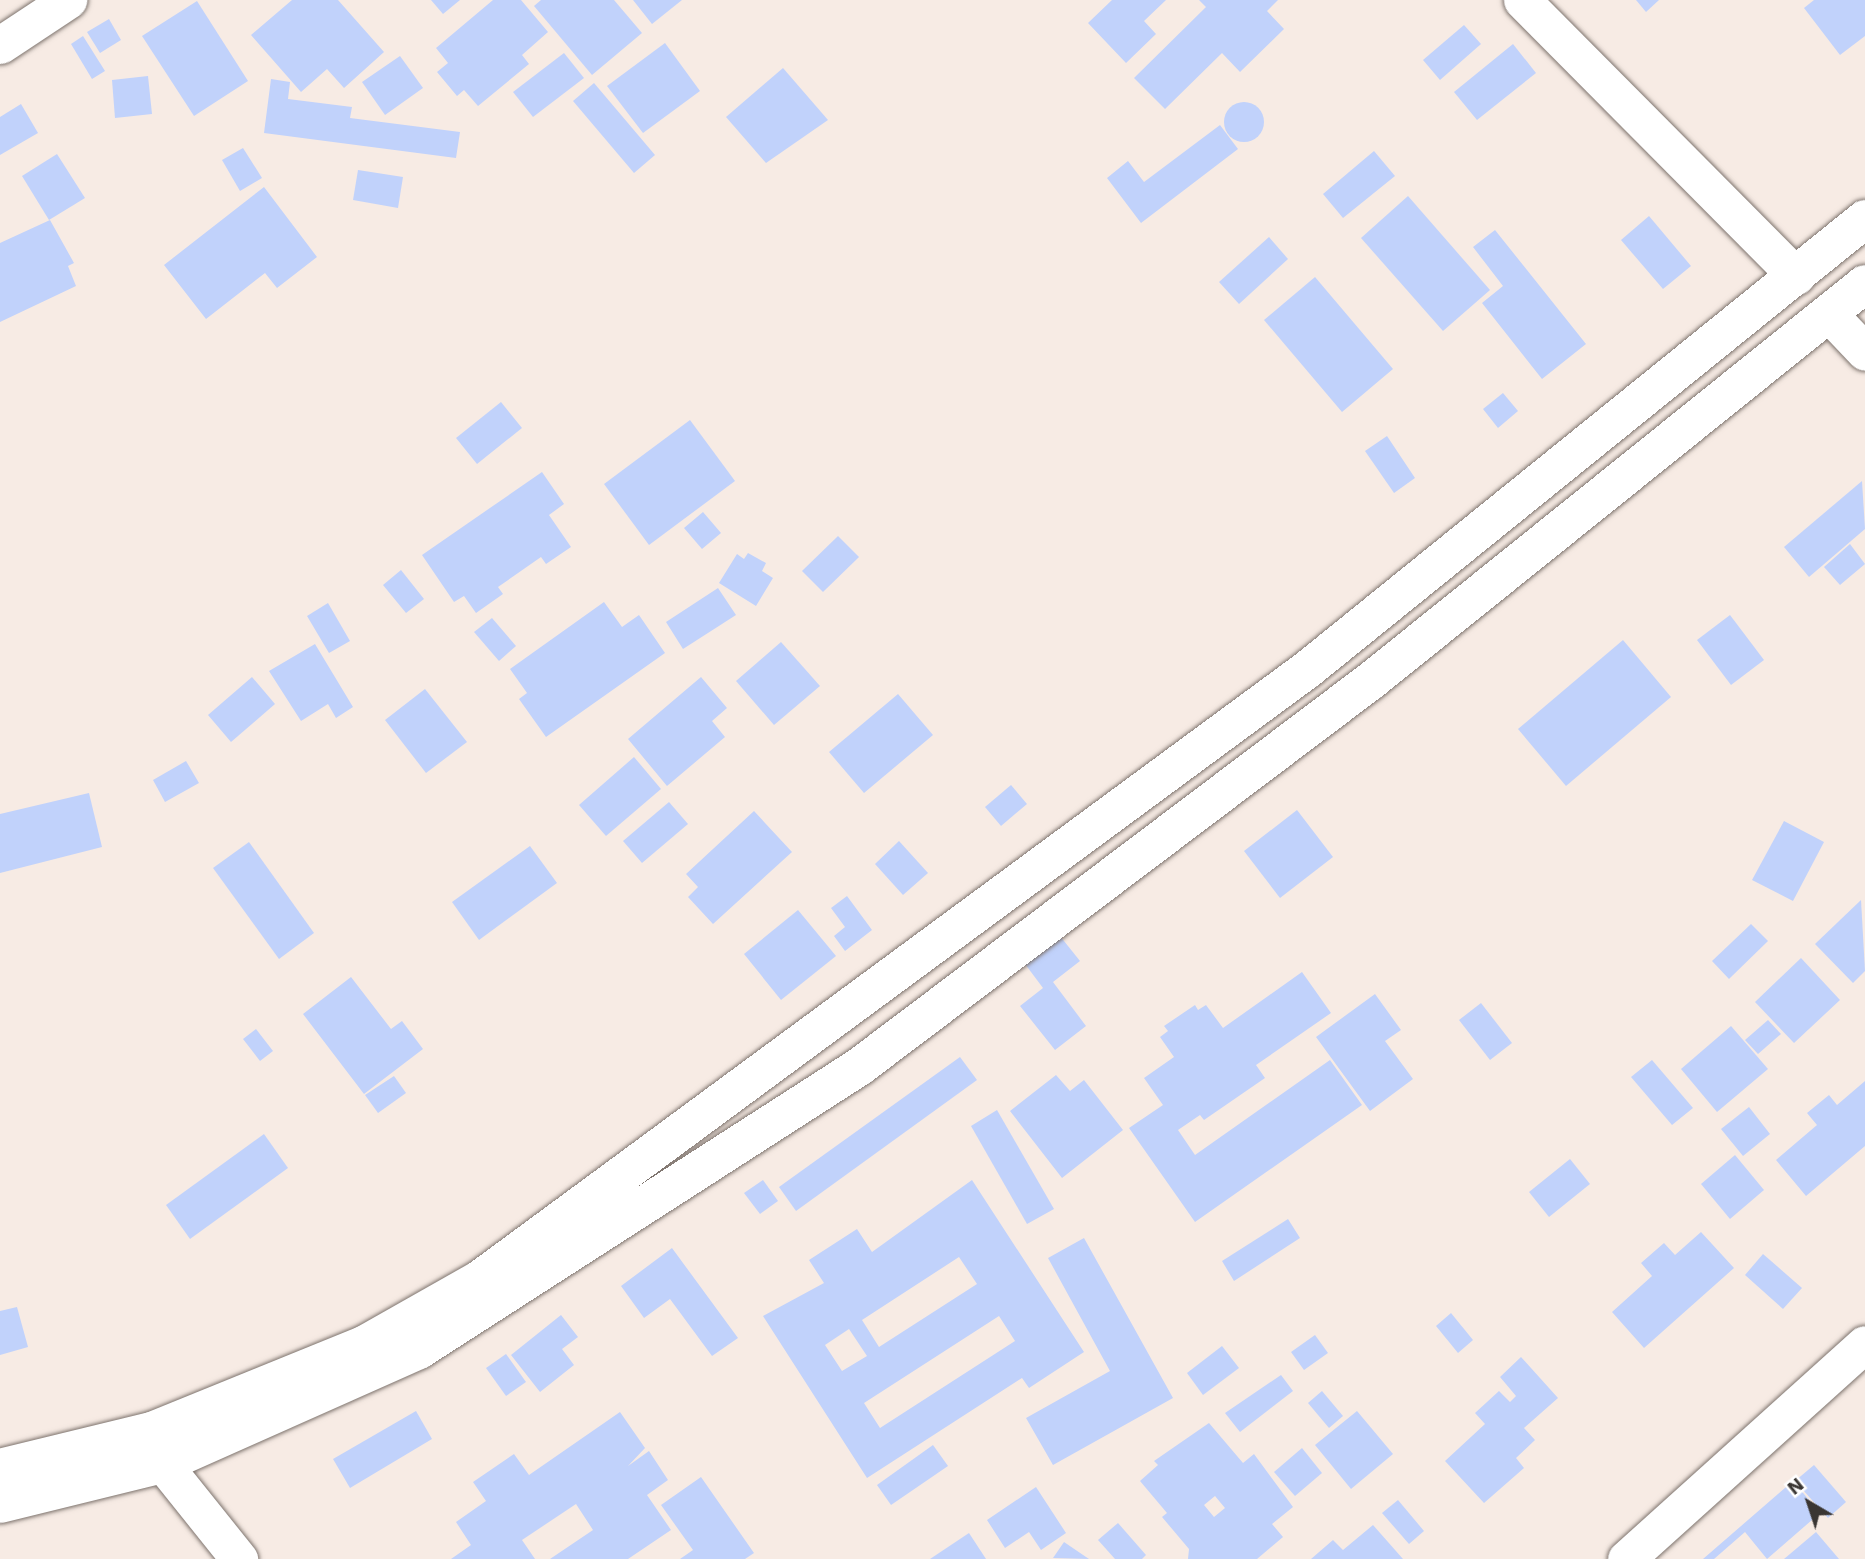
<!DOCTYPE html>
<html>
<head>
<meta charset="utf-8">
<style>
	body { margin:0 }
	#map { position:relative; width:1865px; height:1559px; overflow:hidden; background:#f7ebe4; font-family:"Work Sans",sans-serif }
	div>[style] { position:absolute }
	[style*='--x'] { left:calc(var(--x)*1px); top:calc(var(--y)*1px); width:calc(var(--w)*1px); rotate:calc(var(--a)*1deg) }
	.building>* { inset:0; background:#c1d2fb }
	.round { border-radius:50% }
	.roads { filter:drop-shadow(0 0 2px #7d736d) drop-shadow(0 0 2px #7d736d) }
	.minor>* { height:37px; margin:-18.5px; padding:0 18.5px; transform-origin:18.5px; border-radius:18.5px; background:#fff }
	.tertiary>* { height:38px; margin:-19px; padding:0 19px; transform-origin:19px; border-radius:19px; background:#fff }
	span { translate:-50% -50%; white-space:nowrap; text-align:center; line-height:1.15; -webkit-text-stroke:7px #fff; paint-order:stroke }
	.north { position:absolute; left:1774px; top:1468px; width:70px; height:70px; -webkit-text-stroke:5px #fff; paint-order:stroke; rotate:321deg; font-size:19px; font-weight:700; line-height:28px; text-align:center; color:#3a3633 }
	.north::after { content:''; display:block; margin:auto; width:24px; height:32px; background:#3a3633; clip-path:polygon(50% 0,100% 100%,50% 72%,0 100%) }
</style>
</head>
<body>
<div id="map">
	<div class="building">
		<div style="clip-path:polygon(292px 0,338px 0,384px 52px,344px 88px,327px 69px,301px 92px,251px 35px)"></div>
		<div style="clip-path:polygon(431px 0,460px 0,443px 14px)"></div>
		<div style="clip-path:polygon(493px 0,521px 0,548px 32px,522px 55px,529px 64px,478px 106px,464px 90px,457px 96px,437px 72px,448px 63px,436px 48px)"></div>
		<div style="clip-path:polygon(541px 0,614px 0,642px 33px,592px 75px,534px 6px)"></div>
		<div style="clip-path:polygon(633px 0,682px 0,652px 24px)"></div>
		<div style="clip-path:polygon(1112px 0,1166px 0,1144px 21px,1156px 34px,1126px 63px,1088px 23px)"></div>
		<div style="clip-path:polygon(1199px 0,1278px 0,1267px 11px,1284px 29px,1240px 72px,1222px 53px,1165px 109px,1134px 78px,1206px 7px)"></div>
		<div style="clip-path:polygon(1636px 0,1659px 0,1646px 12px)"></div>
		<div style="clip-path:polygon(1814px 0,1865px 0,1865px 36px,1840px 55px,1804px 8px)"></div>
		<div style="clip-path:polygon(197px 1px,248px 81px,194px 116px,142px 36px)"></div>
		<div style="clip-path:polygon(109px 19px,121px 40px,100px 53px,87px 32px)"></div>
		<div style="clip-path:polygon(1464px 25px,1481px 44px,1440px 80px,1423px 60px)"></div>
		<div style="clip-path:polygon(83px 36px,105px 71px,92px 79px,71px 44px)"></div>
		<div style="clip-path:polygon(665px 43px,700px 91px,643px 133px,607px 86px)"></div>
		<div style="clip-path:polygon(1513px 44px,1536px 73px,1477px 120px,1454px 92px)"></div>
		<div style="clip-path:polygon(564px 53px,584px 78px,533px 117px,513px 92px)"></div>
		<div style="clip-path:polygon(400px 56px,423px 88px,385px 115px,362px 82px)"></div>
		<div style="clip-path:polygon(783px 68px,828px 120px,766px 163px,726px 117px)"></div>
		<div style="clip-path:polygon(148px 76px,152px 114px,115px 118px,112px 80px)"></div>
		<div style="clip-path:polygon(271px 79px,290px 82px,288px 99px,352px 107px,350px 118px,460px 132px,456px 158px,264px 133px)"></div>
		<div style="clip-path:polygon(594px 83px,655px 155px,634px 173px,573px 101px)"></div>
		<div class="round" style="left:1224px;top:102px;width:40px;height:40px"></div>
		<div style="clip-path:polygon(21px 104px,38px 133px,0 155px,0 117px)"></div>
		<div style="clip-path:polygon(1220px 125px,1238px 149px,1141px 223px,1107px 178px,1128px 161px,1144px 182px)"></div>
		<div style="clip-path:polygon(243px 148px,262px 178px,240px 191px,222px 160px)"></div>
		<div style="clip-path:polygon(1374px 151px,1395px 176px,1343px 218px,1323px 194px)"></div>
		<div style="clip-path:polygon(57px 154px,85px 198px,49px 220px,22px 176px)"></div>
		<div style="clip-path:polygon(358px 170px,403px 177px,398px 208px,353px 200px)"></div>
		<div style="clip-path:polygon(264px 187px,317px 257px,277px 288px,265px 273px,206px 319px,164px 265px)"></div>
		<div style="clip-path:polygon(1408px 196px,1490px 290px,1443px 331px,1361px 238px)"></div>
		<div style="clip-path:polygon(1649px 216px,1691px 266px,1663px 289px,1621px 240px)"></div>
		<div style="clip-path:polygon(50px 220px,74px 263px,68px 266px,76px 286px,0 322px,0 243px)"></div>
		<div style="clip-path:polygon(1495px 230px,1586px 344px,1542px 379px,1482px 303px,1503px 286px,1473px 247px)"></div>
		<div style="clip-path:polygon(1269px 237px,1288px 259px,1239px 304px,1219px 282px)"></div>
		<div style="clip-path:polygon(1315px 277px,1393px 369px,1342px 412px,1264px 320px)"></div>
		<div style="clip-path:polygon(1503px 393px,1518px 411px,1498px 428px,1483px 409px)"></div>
		<div style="clip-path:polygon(501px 402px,522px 428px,477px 464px,456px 438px)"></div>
		<div style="clip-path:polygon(690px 420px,735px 481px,649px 545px,604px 484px)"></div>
		<div style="clip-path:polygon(1387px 436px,1415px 478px,1394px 493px,1365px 451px)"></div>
		<div style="clip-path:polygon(542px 472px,564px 504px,549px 515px,571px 547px,546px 564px,541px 557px,498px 587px,503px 594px,476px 613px,464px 596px,454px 602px,422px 555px)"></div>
		<div style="clip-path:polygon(1862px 481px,1865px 529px,1809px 577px,1784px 547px)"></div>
		<div style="clip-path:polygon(703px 512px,721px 533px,702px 549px,684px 528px)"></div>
		<div style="clip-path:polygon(838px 536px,859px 557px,823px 592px,802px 571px)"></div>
		<div style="clip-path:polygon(1850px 544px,1865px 564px,1840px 585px,1824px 567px)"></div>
		<div style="clip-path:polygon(748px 553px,766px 563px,762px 571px,773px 578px,756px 606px,719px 583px,737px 554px,744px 559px)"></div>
		<div style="clip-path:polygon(401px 570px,424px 599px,406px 613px,383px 585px)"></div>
		<div style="clip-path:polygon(718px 588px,736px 615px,683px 649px,666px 622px)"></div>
		<div style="clip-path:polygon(604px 602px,622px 627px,639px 615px,665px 653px,546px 737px,519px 699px,527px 693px,510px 669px)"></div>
		<div style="clip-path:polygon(328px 603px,350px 641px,329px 653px,307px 616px)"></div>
		<div style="clip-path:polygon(1730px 615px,1764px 660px,1731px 685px,1697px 640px)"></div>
		<div style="clip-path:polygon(492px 618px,516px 646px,499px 661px,474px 632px)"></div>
		<div style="clip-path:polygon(1623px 640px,1671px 697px,1566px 786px,1518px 729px)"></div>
		<div style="clip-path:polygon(781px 642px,820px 686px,774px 725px,736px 681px)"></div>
		<div style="clip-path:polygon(315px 644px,353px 707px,336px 718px,328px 704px,301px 721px,269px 671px)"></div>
		<div style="clip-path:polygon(252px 677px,275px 704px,231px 742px,208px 715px)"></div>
		<div style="clip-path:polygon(701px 677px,727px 708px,712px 721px,725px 737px,667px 786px,628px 739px)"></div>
		<div style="clip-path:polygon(425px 689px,467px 742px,426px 773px,385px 720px)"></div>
		<div style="clip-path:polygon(898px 694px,933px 735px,864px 793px,829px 752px)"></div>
		<div style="clip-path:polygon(634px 757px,661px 789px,606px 836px,579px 805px)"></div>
		<div style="clip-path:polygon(186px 761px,199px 783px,165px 802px,153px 780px)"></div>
		<div style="clip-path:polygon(1011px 785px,1027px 804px,1001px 826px,985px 807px)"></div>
		<div style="clip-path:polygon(89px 793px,102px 847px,0 873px,0 814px)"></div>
		<div style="clip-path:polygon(669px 802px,688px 824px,642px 863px,623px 841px)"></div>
		<div style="clip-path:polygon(1297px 810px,1333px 857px,1280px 898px,1244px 851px)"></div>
		<div style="clip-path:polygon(754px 811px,792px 852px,713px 924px,688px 897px,698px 887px,686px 874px)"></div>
		<div style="clip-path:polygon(1784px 821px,1824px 842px,1793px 901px,1752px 880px)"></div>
		<div style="clip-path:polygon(899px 841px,928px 873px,903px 895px,875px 864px)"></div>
		<div style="clip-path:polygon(249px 842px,314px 933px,279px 959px,213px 868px)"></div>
		<div style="clip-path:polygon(530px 846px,557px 883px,479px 940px,452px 902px)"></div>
		<div style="clip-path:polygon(847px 896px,872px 930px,845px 951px,834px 936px,845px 927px,831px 908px)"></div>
		<div style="clip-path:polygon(1861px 900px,1865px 971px,1853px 983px,1815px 944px)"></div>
		<div style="clip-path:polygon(798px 910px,836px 956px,781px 1000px,744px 954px)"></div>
		<div style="clip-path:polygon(1751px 924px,1768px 941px,1729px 979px,1712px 961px)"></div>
		<div style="clip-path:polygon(1060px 936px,1080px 961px,1053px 982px,1086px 1026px,1055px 1050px,1020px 1006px,1043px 988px,1025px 964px)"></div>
		<div style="clip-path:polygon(1801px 958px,1840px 1000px,1794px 1043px,1755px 1002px)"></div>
		<div style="clip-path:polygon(1302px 972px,1331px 1013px,1256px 1065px,1265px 1078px,1204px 1120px,1200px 1115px,1178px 1130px,1195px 1155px,1330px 1060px,1362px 1105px,1195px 1222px,1129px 1128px,1163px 1105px,1144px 1078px,1174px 1057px,1160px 1037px,1168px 1031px,1164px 1026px,1195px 1005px,1198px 1010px,1206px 1005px,1223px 1028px)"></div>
		<div style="clip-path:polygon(351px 977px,391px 1029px,402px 1021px,423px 1049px,364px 1094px,303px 1014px)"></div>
		<div style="clip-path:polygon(1375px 994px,1401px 1030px,1385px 1041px,1413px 1079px,1370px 1111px,1316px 1037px)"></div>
		<div style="clip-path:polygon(1481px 1003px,1512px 1043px,1490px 1060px,1459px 1020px)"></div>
		<div style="clip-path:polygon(1768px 1020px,1781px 1034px,1758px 1054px,1745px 1040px)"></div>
		<div style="clip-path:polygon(1731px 1026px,1768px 1069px,1717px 1112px,1681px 1069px)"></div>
		<div style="clip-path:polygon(256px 1029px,273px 1051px,260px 1061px,243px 1039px)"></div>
		<div style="clip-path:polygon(960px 1057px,977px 1080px,796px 1211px,779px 1187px)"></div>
		<div style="clip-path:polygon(1652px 1060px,1693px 1108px,1672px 1125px,1631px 1077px)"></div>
		<div style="clip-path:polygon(1056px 1075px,1070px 1091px,1084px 1080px,1123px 1130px,1062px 1178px,1010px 1111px)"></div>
		<div style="clip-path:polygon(394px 1076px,406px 1093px,378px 1113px,365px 1095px)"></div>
		<div style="clip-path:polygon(1865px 1081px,1865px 1146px,1806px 1196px,1776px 1160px,1817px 1125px,1807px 1113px,1829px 1095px,1837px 1105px)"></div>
		<div style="clip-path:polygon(1749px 1107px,1770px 1134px,1743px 1156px,1721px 1129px)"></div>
		<div style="clip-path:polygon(997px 1110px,1054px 1209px,1027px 1224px,971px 1126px)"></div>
		<div style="clip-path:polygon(264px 1134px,288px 1168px,190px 1239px,166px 1205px)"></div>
		<div style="clip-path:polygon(1735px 1155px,1764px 1190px,1730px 1219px,1701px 1184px)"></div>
		<div style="clip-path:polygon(1570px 1159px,1590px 1184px,1549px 1217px,1529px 1192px)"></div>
		<div style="clip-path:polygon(763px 1180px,778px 1201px,760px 1214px,744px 1193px)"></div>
		<div style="clip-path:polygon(evenodd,972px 1180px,1084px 1352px,1029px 1388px,1022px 1378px,867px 1478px,763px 1316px,824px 1283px,809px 1260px,857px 1229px,872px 1252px,972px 1180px,959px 1257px,977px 1284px,879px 1347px,862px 1320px,959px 1257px,972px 1180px,999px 1316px,1015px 1341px,880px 1428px,864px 1403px,999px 1316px,972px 1180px,849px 1329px,867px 1356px,842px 1371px,825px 1345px,849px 1329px)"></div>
		<div style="clip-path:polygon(1288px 1219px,1300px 1238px,1234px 1281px,1222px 1261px)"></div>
		<div style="clip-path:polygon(1701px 1232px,1734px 1268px,1644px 1348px,1612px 1312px,1652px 1276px,1641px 1263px,1664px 1243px,1675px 1255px)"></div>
		<div style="clip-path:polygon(1084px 1238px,1173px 1398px,1053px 1465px,1026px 1418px,1110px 1371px,1048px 1258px)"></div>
		<div style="clip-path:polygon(672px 1248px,738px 1338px,712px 1356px,670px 1299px,644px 1318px,621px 1286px)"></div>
		<div style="clip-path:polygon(1763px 1254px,1802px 1288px,1783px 1309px,1745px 1275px)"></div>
		<div style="clip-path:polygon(17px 1307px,28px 1347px,0 1355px,0 1311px)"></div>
		<div style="clip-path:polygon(1451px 1313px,1473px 1340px,1458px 1353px,1436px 1326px)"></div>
		<div style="clip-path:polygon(561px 1315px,578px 1337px,562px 1349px,574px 1365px,540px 1392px,511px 1355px)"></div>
		<div style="clip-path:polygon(1315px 1335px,1328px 1353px,1304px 1370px,1291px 1352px)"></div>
		<div style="clip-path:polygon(1222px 1346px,1239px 1368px,1203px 1395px,1187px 1373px)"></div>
		<div style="clip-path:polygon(506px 1354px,526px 1382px,506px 1396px,486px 1368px)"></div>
		<div style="clip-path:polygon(1521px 1357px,1558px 1398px,1524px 1428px,1535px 1440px,1516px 1458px,1524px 1468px,1484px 1503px,1445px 1461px,1485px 1424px,1475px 1413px,1499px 1391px,1510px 1402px,1516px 1396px,1500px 1377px)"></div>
		<div style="clip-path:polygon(1281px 1375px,1293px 1391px,1240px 1432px,1225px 1413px)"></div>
		<div style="clip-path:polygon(1322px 1391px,1343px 1416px,1329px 1428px,1308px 1403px)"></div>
		<div style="clip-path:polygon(416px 1411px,432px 1439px,350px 1488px,333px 1459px)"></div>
		<div style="clip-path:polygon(1357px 1411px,1393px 1454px,1351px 1489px,1315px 1445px)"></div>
		<div style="clip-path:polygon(620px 1412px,645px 1448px,628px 1466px,649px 1451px,668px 1480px,647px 1495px,671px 1530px,628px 1559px,550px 1559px,593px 1530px,576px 1504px,522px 1540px,535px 1559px,451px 1559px,471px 1545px,456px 1522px,486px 1501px,473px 1482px,514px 1454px,529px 1475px)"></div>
		<div style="clip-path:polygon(evenodd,1209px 1423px,1243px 1463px,1254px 1454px,1293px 1507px,1272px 1524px,1283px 1537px,1257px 1559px,1188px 1559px,1189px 1549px,1162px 1517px,1167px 1513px,1140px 1481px,1158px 1465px,1154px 1461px,1209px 1423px,1215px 1496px,1225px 1508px,1214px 1517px,1204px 1505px,1215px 1496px)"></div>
		<div style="clip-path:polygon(933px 1445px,948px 1466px,891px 1505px,877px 1485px)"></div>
		<div style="clip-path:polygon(1302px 1448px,1322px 1473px,1295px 1496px,1274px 1472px)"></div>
		<div style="clip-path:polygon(1814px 1465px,1846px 1502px,1828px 1518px,1795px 1481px)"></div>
		<div style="clip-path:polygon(701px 1477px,754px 1553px,745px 1559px,680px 1559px,693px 1550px,661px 1505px)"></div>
		<div style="clip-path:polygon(1793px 1481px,1820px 1513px,1767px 1559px,1745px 1532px,1714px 1559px,1703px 1559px)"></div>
		<div style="clip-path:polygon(1036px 1487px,1066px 1533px,1041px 1550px,1029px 1532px,1005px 1548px,987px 1520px)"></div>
		<div style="clip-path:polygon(1398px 1500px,1424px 1531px,1409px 1544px,1382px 1513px)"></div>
		<div style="clip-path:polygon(1118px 1523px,1146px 1555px,1142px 1559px,1115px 1559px,1098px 1540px)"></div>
		<div style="clip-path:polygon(1373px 1525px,1403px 1559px,1311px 1559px,1333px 1540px,1343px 1550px)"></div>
		<div style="clip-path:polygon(1816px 1532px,1839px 1559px,1784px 1559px)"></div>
		<div style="clip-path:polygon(969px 1533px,986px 1559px,930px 1559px)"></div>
		<div style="clip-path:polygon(1064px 1542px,1089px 1559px,1053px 1558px)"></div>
	</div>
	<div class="roads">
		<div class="minor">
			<div style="--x:1522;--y:0;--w:389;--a:45.2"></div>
			<div style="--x:0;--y:45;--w:82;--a:-33.5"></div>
			<div style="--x:1829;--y:314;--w:52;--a:46.5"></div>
			<div style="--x:154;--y:1435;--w:30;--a:73"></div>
			<div style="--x:163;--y:1464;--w:122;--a:51.3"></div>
			<div style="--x:1626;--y:1559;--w:321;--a:-42"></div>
		</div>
		<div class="tertiary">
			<div style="--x:0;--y:1468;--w:156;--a:-13.7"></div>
			<div style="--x:152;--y:1431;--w:229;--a:-22.1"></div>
			<div style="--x:364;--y:1345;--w:132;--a:-29.5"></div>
			<div style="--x:479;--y:1280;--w:1030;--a:-36.39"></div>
			<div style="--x:1308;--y:669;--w:716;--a:-38.93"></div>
			<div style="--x:0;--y:1504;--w:168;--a:-13.8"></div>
			<div style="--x:163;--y:1464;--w:280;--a:-24"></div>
			<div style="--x:419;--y:1350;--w:523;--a:-32.75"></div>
			<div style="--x:859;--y:1067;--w:643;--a:-37.03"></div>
			<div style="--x:1372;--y:680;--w:632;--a:-38.77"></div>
		</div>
	</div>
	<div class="north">N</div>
</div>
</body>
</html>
